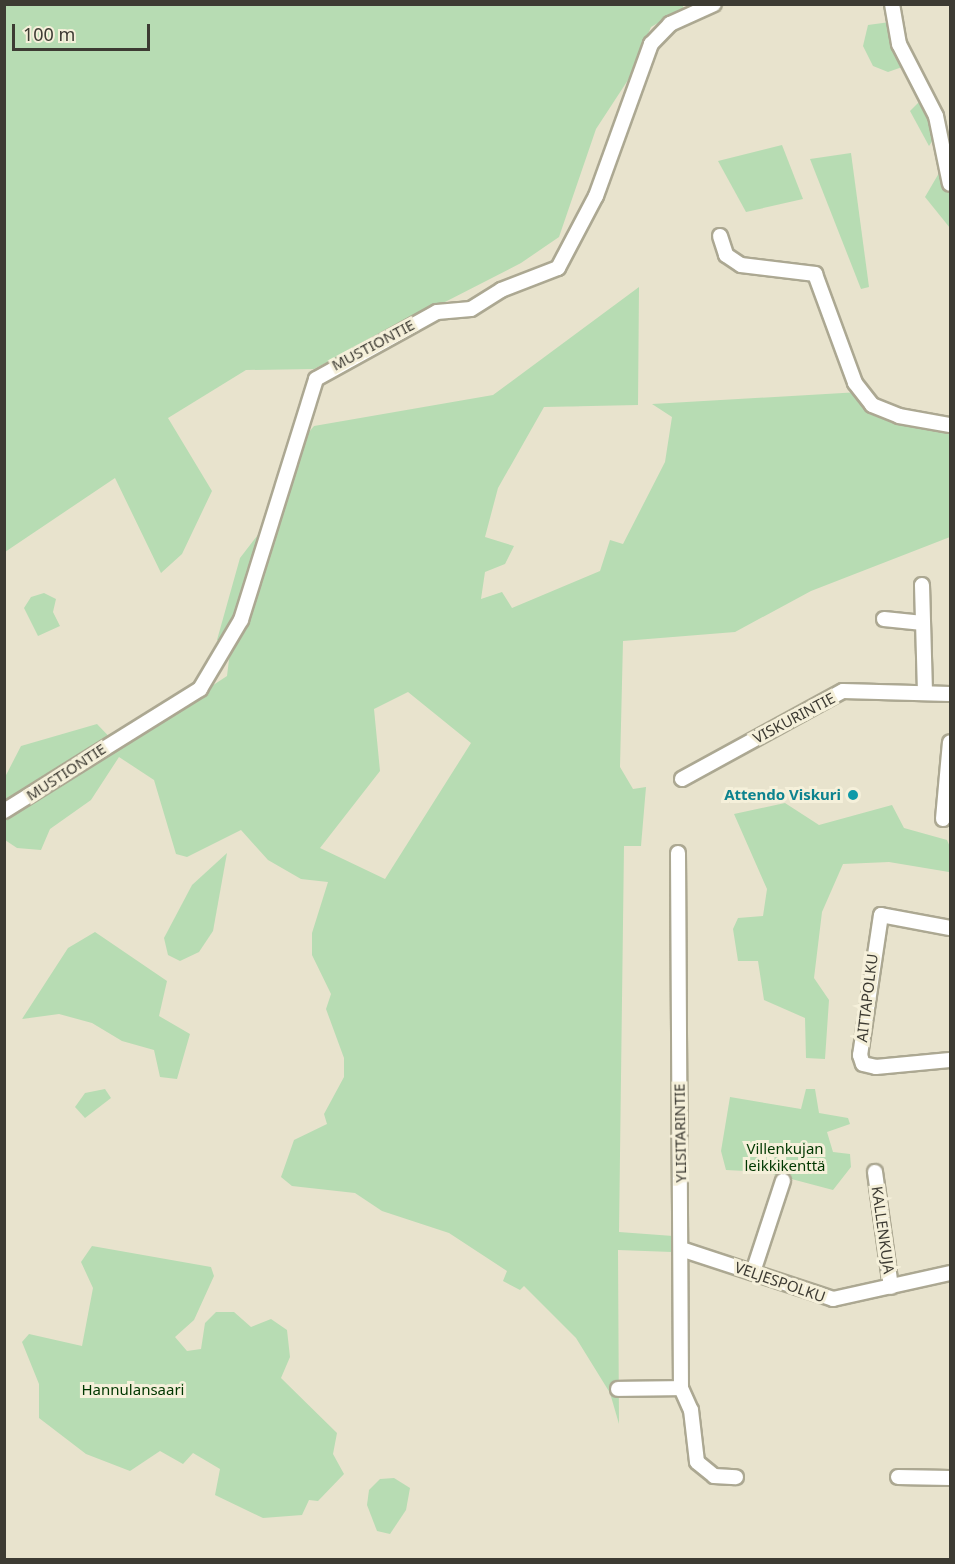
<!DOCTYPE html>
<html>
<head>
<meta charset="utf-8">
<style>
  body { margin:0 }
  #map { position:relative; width:955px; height:1564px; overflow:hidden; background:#e8e3cd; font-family:"Noto Sans",sans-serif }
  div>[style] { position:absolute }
  .green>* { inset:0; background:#b7dcb3 }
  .roads { filter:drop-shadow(2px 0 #aca892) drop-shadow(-2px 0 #aca892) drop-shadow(0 2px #aca892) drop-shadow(0 -2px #aca892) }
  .minor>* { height:14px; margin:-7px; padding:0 7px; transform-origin:7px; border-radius:7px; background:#fff }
  .dots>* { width:16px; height:16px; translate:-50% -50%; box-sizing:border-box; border:3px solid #f5f0da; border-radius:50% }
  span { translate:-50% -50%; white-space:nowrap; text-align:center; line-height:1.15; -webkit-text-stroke:6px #f5f0da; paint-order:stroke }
  .street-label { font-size:15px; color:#3d3b33 }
  .culture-label { font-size:15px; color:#0d838f; font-weight:700 }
  .right { translate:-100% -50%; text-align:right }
  .park-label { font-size:15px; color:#003700 }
  .frame { position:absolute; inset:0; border:6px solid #3d3b33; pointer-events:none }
  .scale { position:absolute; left:12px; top:24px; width:138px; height:27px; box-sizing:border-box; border:3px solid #3d3b33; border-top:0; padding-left:8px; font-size:18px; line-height:21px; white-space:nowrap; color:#3d3b33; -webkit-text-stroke:4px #f5f0da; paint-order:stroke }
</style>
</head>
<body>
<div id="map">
  <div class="green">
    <i style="clip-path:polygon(5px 5px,682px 5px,684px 8px,651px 27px,628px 80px,596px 129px,559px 237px,521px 263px,314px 369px,246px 370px,168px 418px,212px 491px,182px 554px,161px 573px,115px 478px,5px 552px)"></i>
    <i style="clip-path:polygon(890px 22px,908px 65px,888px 72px,873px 66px,863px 46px,868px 25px)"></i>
    <i style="clip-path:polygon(921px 100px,935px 137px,929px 146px,910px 111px)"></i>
    <i style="clip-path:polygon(782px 145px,803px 199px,746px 212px,718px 161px)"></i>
    <i style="clip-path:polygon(851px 153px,869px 287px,861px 289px,810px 159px)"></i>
    <i style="clip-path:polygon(939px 173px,950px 194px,950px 228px,925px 197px)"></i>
    <i style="clip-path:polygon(evenodd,639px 287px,638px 405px,544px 407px,498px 488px,485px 537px,514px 546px,505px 564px,485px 572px,481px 599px,502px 592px,512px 608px,600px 571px,610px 540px,623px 544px,665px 462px,672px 417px,652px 404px,860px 392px,864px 399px,950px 429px,950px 537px,811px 591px,735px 632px,623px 641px,620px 767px,633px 789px,646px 787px,641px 846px,624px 846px,619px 1232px,673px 1236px,672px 1252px,618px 1250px,619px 1424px,610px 1393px,576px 1338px,524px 1286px,520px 1290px,503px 1281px,507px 1271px,449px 1233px,382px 1211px,355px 1193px,292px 1186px,281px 1177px,294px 1140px,327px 1124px,324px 1114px,344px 1077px,344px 1058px,326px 1009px,331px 994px,312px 955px,312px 933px,328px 882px,301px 879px,268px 860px,241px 830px,187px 857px,176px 854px,154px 780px,119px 757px,91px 800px,50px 829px,41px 850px,17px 848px,5px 840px,4px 779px,21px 746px,97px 724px,119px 747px,227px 676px,231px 643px,217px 640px,240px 558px,264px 527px,286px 460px,314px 426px,493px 395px,639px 287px,408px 692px,471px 743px,385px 879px,320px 848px,380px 771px,374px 709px,408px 692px)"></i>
    <i style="clip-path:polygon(44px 593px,56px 599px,53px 612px,60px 626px,38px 636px,24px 608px,31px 597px)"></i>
    <i style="clip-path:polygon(785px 803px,819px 825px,892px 805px,904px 828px,947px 840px,950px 847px,949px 872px,889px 862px,843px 864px,822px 912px,814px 978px,829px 1000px,825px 1059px,806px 1058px,805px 1018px,764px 1000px,758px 961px,738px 961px,733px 929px,738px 918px,763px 916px,767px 889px,734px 814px)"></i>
    <i style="clip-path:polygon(227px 853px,213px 931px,199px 952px,180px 961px,168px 955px,164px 938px,192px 885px)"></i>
    <i style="clip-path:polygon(95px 932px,167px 981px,159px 1016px,190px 1034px,177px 1079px,160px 1077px,154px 1050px,122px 1041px,92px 1023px,59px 1014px,22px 1019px,68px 948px)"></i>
    <i style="clip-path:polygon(105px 1089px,111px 1098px,85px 1118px,75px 1107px,85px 1093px)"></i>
    <i style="clip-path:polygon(806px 1089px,815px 1089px,819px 1113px,848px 1118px,850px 1124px,827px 1132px,833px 1152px,850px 1154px,851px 1167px,833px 1190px,765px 1172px,726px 1170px,721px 1151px,730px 1097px,801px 1109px)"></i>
    <i style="clip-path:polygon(92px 1246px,211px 1267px,214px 1276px,194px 1320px,175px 1337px,187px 1351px,201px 1349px,205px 1323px,216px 1312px,234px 1312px,251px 1327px,271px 1319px,287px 1330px,290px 1357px,281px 1378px,337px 1433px,333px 1454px,344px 1474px,318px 1501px,309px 1500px,302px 1515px,263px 1518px,215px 1495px,220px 1469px,193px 1453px,183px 1464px,160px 1451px,130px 1471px,86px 1454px,39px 1418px,39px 1384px,22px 1342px,29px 1334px,82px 1346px,93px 1288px,81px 1262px)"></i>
    <i style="clip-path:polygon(394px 1478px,410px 1488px,406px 1510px,390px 1534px,377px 1531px,367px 1505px,369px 1490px,380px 1479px)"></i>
  </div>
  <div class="roads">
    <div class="minor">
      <i style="left:892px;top:4px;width:41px;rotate:80.1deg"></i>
      <i style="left:899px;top:44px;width:81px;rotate:62.8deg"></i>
      <i style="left:936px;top:116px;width:69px;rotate:78.4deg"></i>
      <i style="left:720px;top:236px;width:20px;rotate:72deg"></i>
      <i style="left:726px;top:255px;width:18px;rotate:34deg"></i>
      <i style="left:741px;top:265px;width:75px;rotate:6.9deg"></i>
      <i style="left:815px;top:274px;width:116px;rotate:69.8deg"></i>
      <i style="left:855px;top:383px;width:28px;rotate:52deg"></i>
      <i style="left:872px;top:405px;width:29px;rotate:22deg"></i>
      <i style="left:899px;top:416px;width:52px;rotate:10deg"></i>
      <i style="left:922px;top:585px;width:107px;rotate:88.4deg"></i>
      <i style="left:884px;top:619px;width:39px;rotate:6deg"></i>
      <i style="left:682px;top:779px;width:183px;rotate:-28.7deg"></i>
      <i style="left:843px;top:691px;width:107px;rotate:1.6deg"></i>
      <i style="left:4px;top:811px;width:231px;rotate:-31.9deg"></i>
      <i style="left:200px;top:689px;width:80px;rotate:-59.3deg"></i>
      <i style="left:241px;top:620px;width:252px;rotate:-72.7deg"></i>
      <i style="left:316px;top:379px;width:138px;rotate:-29deg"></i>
      <i style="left:437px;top:312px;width:34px;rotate:-5deg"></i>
      <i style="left:471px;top:309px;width:36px;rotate:-32deg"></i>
      <i style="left:501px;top:290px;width:61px;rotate:-21.1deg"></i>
      <i style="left:558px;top:268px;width:81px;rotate:-62.2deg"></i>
      <i style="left:596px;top:196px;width:162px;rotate:-70.1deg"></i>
      <i style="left:651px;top:44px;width:28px;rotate:-46deg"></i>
      <i style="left:670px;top:24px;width:48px;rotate:-24.4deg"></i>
      <i style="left:943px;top:819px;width:77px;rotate:-84.8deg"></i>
      <i style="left:678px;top:853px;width:535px;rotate:89.68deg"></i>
      <i style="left:681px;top:1388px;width:24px;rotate:66deg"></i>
      <i style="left:691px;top:1410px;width:52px;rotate:83.4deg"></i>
      <i style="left:697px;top:1462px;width:22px;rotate:39deg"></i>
      <i style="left:714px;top:1476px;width:22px;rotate:3deg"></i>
      <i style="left:950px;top:928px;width:70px;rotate:-169.3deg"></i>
      <i style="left:881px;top:915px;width:142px;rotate:98.5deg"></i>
      <i style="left:860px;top:1055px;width:9px;rotate:72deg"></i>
      <i style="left:863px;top:1064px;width:13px;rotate:13deg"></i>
      <i style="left:876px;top:1067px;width:74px;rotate:-5.4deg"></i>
      <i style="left:875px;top:1172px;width:116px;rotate:82.1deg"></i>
      <i style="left:681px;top:1249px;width:160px;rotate:18.2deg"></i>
      <i style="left:833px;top:1299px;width:120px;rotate:-12.5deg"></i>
      <i style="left:753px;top:1272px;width:96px;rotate:-71.8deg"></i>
      <i style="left:618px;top:1389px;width:63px;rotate:-0.9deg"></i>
      <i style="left:898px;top:1477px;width:52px;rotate:1.1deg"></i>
    </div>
  </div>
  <div class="dots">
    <i style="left:853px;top:795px;background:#0f9aa8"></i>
  </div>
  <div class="street-label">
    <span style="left:373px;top:345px;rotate:-28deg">MUSTIONTIE</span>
    <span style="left:794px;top:718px;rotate:-28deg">VISKURINTIE</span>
    <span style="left:66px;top:772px;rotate:-33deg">MUSTIONTIE</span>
    <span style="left:867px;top:998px;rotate:-83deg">AITTAPOLKU</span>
    <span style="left:680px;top:1133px;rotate:-91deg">YLISITARINTIE</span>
    <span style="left:883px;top:1230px;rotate:82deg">KALLENKUJA</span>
    <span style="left:780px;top:1282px;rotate:19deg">VELJESPOLKU</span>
  </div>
  <div class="culture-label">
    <span class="right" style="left:841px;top:795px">Attendo Viskuri</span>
  </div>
  <div class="park-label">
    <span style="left:785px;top:1157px">Villenkujan<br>leikkikenttä</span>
    <span style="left:133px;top:1390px">Hannulansaari</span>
  </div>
  <div class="frame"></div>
  <div class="scale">100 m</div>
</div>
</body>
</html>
